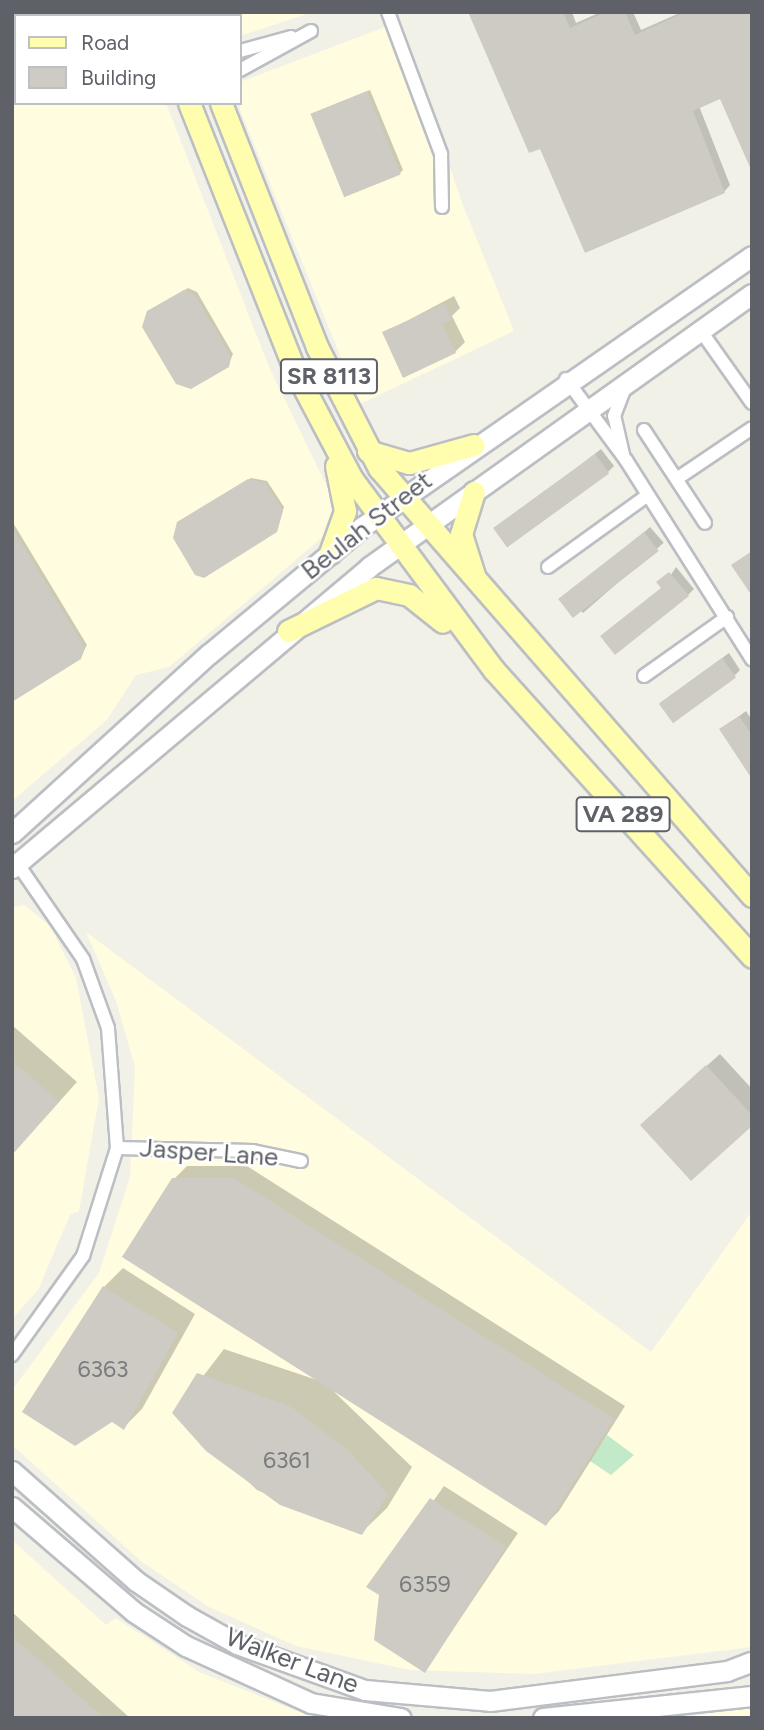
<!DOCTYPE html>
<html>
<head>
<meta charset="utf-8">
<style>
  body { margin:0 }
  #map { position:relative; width:764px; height:1730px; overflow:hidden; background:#f2f1e7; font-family:Figtree,sans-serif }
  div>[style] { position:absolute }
  .commercial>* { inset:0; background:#fffcdf }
  .green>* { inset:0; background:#c2eac8 }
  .shadow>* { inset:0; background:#0003; transform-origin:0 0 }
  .building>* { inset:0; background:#cdcbc4; transform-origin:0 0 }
  .roads { filter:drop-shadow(2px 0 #bbbec3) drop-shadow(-2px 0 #bbbec3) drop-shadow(0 2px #bbbec3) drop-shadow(0 -2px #bbbec3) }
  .street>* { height:12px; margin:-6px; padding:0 6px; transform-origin:6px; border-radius:6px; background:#fff }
  .secondary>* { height:19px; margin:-9.5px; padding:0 9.5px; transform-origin:9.5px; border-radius:9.5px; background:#fff }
  .primary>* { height:21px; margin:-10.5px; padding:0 10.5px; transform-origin:10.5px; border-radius:10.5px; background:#fffeaf }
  span { translate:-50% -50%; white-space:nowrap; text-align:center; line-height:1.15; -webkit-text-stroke:5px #fff; paint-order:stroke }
  .number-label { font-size:23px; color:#7a7c7f }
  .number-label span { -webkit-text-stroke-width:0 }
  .shield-label span { padding:2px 5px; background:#fff; border:2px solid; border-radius:5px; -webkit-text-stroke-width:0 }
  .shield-label { font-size:24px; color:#5e6168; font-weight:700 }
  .street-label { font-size:26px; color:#5e6168 }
  .frame { position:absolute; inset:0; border:14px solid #5e6168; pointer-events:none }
  .legend { position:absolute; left:14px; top:14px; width:228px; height:91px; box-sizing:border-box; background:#fff; border:2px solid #bfc0c3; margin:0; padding:9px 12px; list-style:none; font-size:21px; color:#5e6168 }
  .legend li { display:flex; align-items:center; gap:14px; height:35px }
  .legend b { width:35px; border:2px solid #bfc0c3 }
</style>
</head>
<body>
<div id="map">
  <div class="commercial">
    <i style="clip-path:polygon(12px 12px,131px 12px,16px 16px,16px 103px,166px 103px,269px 367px,333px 499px,333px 516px,324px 536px,169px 667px,136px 675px,107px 720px,12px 801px)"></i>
    <i style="clip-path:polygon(209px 12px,313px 12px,240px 36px,240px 16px)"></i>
    <i style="clip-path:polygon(401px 21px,462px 203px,514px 331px,360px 404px,240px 110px,240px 82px)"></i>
    <i style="clip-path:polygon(24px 905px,50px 926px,76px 978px,99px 1098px,79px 1211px,70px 1215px,38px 1290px,12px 1319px,12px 907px)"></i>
    <i style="clip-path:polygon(86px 932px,651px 1352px,752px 1211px,752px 1647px,534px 1674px,410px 1670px,296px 1646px,209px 1607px,142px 1562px,12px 1445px,12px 1390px,99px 1273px,130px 1177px,135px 1067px,116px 1001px)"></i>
    <i style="clip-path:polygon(12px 1540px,106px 1625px,116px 1618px,199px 1672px,315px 1718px,12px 1718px)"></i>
    <i style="clip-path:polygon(752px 1708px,752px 1718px,674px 1718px)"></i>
  </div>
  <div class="green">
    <i style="clip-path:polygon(607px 1435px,634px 1455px,611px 1475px,590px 1461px)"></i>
  </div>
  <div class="shadow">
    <i style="clip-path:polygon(470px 12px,572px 12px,576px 23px,601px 12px,633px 12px,641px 30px,682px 12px,752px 12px,721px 97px,699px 106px,730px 185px,724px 192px,541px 146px)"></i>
    <i style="clip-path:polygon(370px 90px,403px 170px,400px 173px,313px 115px)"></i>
    <i style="clip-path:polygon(188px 288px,197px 292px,233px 354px,228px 366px,152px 309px)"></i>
    <i style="clip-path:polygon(454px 296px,460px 308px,452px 316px,465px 342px,455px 352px,384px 333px)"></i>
    <i style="clip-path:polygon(601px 449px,614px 466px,608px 472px,504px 524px)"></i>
    <i style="clip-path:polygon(251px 478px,267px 481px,284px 507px,276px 531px,182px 520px)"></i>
    <i style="clip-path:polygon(12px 521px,87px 645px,80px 658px,12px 700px)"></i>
    <i style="left:650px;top:527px;width:21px;height:107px;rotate:49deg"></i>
    <i style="clip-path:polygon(676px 567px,694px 589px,688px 595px,663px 587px)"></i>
    <i style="clip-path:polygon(729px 653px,740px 670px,734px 676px,660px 703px)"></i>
    <i style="clip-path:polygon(746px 711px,752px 720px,752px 776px,722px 729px)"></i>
    <i style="clip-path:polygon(12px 1025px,77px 1082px,12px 1154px)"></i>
    <i style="clip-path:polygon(720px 1054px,752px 1089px,752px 1123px,655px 1112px)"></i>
    <i style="clip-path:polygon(187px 1166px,247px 1166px,625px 1406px,559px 1511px,546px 1524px,326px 1384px,412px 1467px,387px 1508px,361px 1533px,257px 1490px,175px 1413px,224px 1349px,323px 1382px,173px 1180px)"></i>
    <i style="clip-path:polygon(123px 1268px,195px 1314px,142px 1409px,124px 1427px,104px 1287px)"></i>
    <i style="clip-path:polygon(444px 1486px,518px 1533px,425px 1671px,397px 1551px)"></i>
    <i style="clip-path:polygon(12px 1612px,130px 1718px,12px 1718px)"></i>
  </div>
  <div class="building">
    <i style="clip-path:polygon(468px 12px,563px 12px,570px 28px,606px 12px,625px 12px,635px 35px,685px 12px,752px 12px,752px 172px,720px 99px,693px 111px,725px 193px,585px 253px,540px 149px,529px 153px)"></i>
    <i style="left:367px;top:91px;width:90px;height:61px;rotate:68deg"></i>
    <i style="clip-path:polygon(184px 290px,195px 295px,231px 357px,229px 367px,191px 389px,176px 384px,142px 327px,147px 311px)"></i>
    <i style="clip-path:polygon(445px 304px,452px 319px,442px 324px,456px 353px,403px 378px,382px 332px)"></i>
    <i style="left:595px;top:454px;width:24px;height:126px;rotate:54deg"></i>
    <i style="clip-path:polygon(248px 479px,265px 483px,283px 511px,277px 532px,204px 578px,195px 575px,173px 538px,177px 522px)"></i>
    <i style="clip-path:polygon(12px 528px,85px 648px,81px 659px,12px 702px)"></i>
    <i style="left:644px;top:532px;width:24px;height:109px;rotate:52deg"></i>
    <i style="clip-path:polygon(752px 551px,752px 596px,731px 565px)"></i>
    <i style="clip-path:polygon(669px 572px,689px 596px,615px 655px,600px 636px,661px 588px,656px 582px)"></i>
    <i style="left:722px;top:658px;width:24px;height:78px;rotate:54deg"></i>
    <i style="clip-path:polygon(739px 716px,752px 735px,752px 779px,719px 729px)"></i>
    <i style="clip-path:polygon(12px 1060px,59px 1102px,12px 1155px)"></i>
    <i style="clip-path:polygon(706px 1065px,752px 1115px,752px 1126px,691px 1181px,640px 1125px)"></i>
    <i style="clip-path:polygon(172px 1178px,234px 1178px,614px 1419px,546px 1526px,122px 1257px)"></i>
    <i style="clip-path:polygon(103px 1286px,178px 1333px,124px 1430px,112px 1422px,75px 1446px,22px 1412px)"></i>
    <i style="clip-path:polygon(197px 1373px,290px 1406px,348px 1450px,388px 1494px,362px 1535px,280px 1505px,206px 1451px,172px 1413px)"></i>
    <i style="clip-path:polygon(430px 1498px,506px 1547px,425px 1673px,374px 1640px,379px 1595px,366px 1587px)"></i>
    <i style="clip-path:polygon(12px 1636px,104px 1718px,12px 1718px)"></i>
  </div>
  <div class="roads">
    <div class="street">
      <i style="left:388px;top:12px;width:152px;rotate:69.5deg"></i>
      <i style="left:441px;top:154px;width:53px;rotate:88.9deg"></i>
      <i style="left:240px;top:51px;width:53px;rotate:-15.4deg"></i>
      <i style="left:240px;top:70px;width:81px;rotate:-28.8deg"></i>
      <i style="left:701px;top:331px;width:88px;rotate:54.7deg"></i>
      <i style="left:566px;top:379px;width:101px;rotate:53.5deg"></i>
      <i style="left:626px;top:460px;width:236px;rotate:57.7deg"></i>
      <i style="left:644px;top:430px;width:111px;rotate:56.7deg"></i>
      <i style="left:623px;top:454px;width:39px;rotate:-103deg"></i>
      <i style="left:614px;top:416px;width:30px;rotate:-69deg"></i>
      <i style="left:678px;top:478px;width:89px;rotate:-34deg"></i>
      <i style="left:548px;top:567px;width:123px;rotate:-35.8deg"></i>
      <i style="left:644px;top:676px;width:102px;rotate:-35.4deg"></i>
      <i style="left:117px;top:1148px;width:136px;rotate:1.3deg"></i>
      <i style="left:253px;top:1151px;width:49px;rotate:11.8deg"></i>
      <i style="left:12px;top:1355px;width:122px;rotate:-54.4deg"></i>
      <i style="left:83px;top:1256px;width:113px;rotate:-72.5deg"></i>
      <i style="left:117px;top:1148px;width:120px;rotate:-94.3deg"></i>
      <i style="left:108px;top:1028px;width:73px;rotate:-109.9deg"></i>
      <i style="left:83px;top:959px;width:120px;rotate:-124.5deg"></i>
    </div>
    <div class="secondary">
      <i style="left:12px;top:833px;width:266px;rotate:-42.3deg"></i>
      <i style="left:209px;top:654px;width:199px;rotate:-39.7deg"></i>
      <i style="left:362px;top:527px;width:475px;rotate:-34.8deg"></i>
      <i style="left:12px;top:868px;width:467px;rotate:-40.1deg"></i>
      <i style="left:369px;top:567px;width:470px;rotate:-35.5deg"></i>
      <i style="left:12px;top:1471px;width:166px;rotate:41.6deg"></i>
      <i style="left:136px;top:1581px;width:62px;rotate:34.5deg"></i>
      <i style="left:187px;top:1616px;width:57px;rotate:29.2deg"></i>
      <i style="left:237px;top:1644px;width:136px;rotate:19.8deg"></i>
      <i style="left:365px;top:1690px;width:125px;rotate:5deg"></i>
      <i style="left:490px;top:1701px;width:239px;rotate:-7.2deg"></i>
      <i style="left:727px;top:1671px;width:25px;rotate:-21deg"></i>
      <i style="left:12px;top:1507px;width:161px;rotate:40.7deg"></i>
      <i style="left:134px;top:1612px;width:62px;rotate:33.2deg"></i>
      <i style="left:186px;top:1646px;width:137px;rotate:24.5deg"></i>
      <i style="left:311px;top:1703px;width:91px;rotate:9.5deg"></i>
      <i style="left:543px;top:1718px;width:210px;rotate:-6deg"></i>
    </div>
    <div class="primary">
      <i style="left:153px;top:12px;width:4px;rotate:63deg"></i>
      <i style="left:187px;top:12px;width:4px;rotate:76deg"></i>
      <i style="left:189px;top:103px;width:288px;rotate:68.4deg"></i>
      <i style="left:295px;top:371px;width:122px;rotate:62.2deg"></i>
      <i style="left:352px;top:479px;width:238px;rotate:53.4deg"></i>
      <i style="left:494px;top:670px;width:386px;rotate:48deg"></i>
      <i style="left:221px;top:103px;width:262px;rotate:68.5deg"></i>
      <i style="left:317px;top:347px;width:136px;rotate:62.9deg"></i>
      <i style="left:379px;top:468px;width:568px;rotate:48.93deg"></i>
      <i style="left:368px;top:451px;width:43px;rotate:16.3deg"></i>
      <i style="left:409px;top:463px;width:67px;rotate:-15.5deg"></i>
      <i style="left:474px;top:492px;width:44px;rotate:107.2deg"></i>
      <i style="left:461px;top:534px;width:43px;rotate:72.4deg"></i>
      <i style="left:330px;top:553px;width:45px;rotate:-70.3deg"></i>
      <i style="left:345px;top:511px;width:46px;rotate:-101.3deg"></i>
      <i style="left:288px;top:631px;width:98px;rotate:-26deg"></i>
      <i style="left:376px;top:588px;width:34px;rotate:12deg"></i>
      <i style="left:409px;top:595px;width:43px;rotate:38.5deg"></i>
    </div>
  </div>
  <div class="number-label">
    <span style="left:103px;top:1369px">6363</span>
    <span style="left:287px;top:1460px">6361</span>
    <span style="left:425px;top:1584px">6359</span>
  </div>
  <div class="shield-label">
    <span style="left:329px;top:376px">SR 8113</span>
    <span style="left:623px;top:814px">VA 289</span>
  </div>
  <div class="street-label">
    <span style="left:367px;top:526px;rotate:-38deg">Beulah Street</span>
    <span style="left:209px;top:1153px;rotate:4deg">Jasper Lane</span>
    <span style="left:292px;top:1661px;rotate:21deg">Walker Lane</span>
  </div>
  <div class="frame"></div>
  <ul class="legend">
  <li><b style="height:9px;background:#fffeaf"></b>Road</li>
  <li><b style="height:19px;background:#cdcbc4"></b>Building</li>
  </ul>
</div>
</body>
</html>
